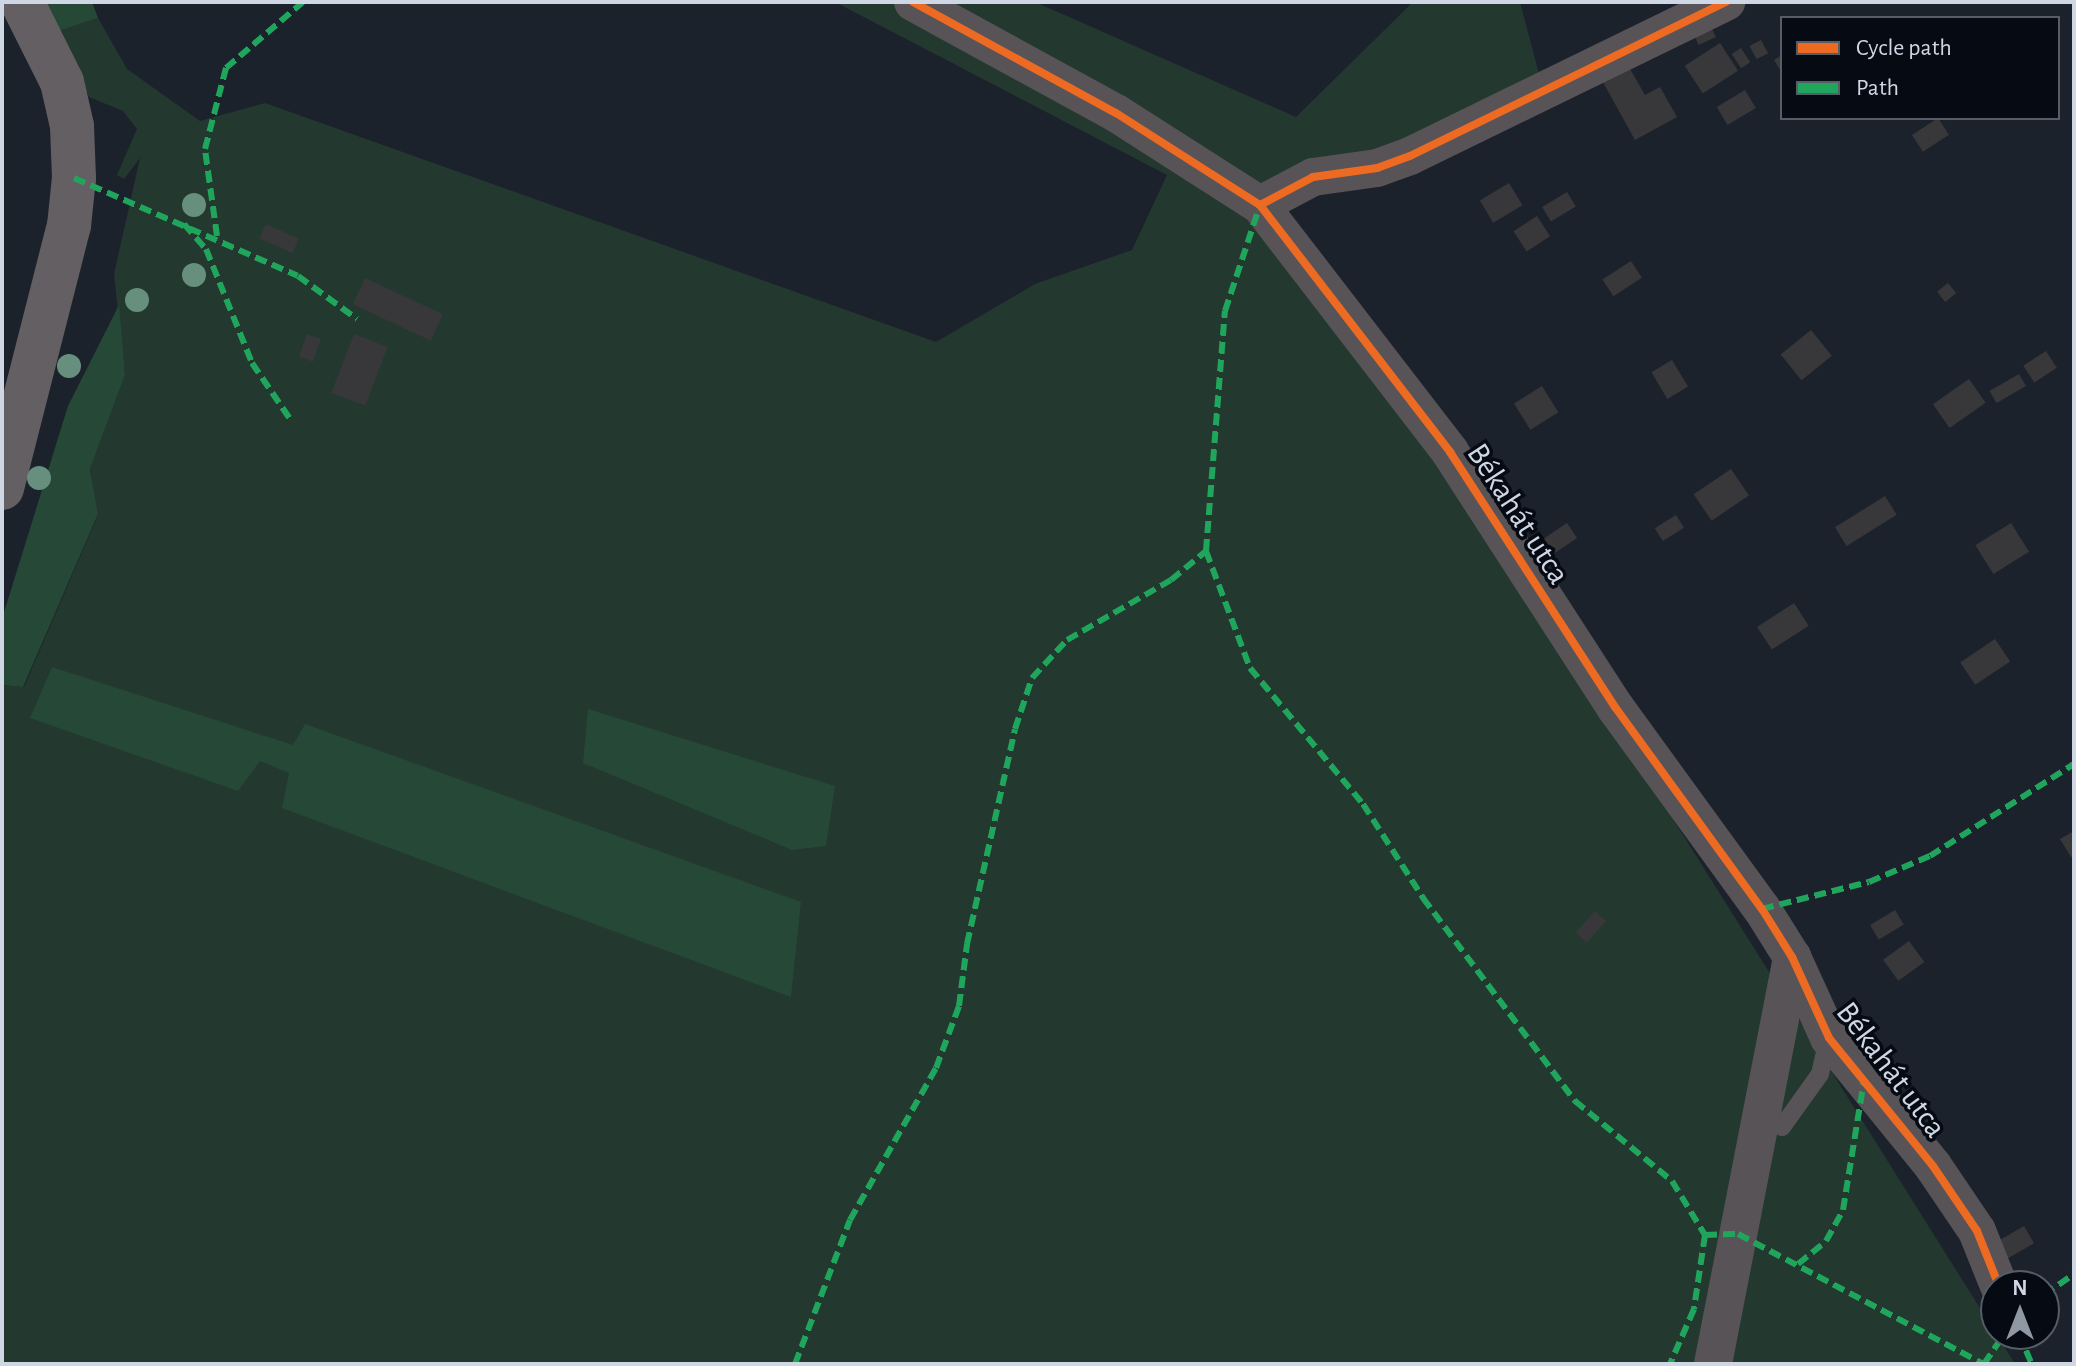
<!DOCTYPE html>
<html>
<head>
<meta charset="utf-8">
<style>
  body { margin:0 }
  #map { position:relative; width:2076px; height:1366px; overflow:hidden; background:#1c222c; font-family:"Alegreya Sans",sans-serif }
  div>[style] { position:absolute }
  .green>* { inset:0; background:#23382e }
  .forest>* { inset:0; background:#264837 }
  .building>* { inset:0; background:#38383a; transform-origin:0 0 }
  .lane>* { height:18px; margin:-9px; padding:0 9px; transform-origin:9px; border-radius:9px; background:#575356 }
  .street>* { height:38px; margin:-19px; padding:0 19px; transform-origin:19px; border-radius:19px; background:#575356 }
  .secondary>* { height:44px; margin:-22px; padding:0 22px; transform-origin:22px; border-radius:22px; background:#635f62 }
  .quiet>* { height:6px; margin-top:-3px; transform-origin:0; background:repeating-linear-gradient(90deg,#20a55d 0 12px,transparent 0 18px) }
  .cycleway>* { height:8px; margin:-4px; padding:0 4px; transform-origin:4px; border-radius:4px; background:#ed6a23 }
  .trees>* { width:24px; height:24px; margin:-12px; border-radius:50%; background:#678f7e }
  span { translate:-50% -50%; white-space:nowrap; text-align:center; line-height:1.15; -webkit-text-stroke:7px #060b13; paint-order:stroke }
  .street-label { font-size:32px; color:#cfd7e4 }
  .frame { position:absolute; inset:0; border:4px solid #cfd7e4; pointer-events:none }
  .legend { position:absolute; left:1780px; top:16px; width:280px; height:104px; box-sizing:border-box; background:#060b13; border:2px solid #565d67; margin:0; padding:10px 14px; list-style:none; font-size:24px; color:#cfd7e4 }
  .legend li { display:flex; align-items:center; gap:16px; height:40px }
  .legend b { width:40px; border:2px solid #565d67 }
  .north { position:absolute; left:1980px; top:1270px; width:80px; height:80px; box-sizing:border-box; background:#060b13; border:2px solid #565d67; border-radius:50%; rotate:0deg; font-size:22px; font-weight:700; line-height:32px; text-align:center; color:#cfd7e4 }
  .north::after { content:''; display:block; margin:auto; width:28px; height:36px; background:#9098a4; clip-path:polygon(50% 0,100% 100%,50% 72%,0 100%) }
</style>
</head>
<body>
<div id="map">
  <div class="green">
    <i style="clip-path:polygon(835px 2px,1035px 2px,1296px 117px,1413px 2px,1520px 2px,1543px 89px,1261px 205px,1641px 768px,2015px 1364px,2px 1364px,2px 685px,24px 687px,98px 515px,90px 469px,125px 375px,114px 274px,140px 158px,124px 179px,117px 175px,137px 129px,123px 111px,89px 97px,59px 31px,98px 18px,127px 69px,200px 121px,265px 103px,936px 342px,1035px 284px,1132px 250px,1167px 175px)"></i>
  </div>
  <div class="forest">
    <i style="clip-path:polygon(43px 2px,92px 2px,98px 18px,59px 31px)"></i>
    <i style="clip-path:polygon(119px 305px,125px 375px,90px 469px,98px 514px,23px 687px,2px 685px,2px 619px,68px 406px)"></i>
    <i style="clip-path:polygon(52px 667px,293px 745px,305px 724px,801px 902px,791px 997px,282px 808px,289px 773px,260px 761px,238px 791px,30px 718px)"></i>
    <i style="clip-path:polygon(588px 709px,835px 786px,826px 846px,792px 850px,583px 763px)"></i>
  </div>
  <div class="building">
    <i style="left:1707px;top:18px;width:21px;height:19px;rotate:65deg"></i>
    <i style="left:1761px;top:40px;width:15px;height:13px;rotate:62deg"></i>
    <i style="left:1720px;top:43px;width:33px;height:42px;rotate:57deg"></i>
    <i style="left:1741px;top:48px;width:17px;height:11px;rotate:57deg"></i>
    <i style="clip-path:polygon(1782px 55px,1782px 73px,1774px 60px)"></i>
    <i style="clip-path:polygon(1625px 60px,1645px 95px,1660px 87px,1677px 117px,1635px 140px,1599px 75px)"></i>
    <i style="left:1745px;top:90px;width:21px;height:33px;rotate:59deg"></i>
    <i style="left:1938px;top:118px;width:20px;height:31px;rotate:57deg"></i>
    <i style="left:1509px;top:183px;width:26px;height:34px;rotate:59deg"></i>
    <i style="left:1567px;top:192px;width:17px;height:29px;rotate:59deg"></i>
    <i style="left:1537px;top:216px;width:24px;height:28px;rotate:57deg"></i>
    <i style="left:266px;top:224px;width:36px;height:16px;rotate:24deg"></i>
    <i style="left:1631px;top:261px;width:20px;height:34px;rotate:57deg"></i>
    <i style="left:365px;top:278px;width:86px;height:29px;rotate:25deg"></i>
    <i style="left:1948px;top:283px;width:13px;height:14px;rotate:51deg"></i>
    <i style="left:1811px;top:330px;width:33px;height:39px;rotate:51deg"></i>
    <i style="left:307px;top:334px;width:15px;height:24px;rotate:20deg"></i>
    <i style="left:354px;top:334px;width:36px;height:63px;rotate:21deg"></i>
    <i style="left:2046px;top:351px;width:20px;height:27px;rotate:57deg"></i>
    <i style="left:1672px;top:360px;width:31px;height:24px;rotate:59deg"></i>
    <i style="left:2019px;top:374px;width:14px;height:34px;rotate:60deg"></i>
    <i style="left:1969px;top:379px;width:29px;height:44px;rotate:55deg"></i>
    <i style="left:1542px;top:386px;width:31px;height:33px;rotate:58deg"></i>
    <i style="left:1731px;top:469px;width:32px;height:45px;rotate:56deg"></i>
    <i style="left:1885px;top:496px;width:22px;height:59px;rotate:58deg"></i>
    <i style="left:1676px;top:515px;width:15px;height:25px;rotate:58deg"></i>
    <i style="left:1567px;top:523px;width:18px;height:40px;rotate:56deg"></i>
    <i style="left:2011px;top:523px;width:34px;height:42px;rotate:58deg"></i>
    <i style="left:1794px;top:603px;width:27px;height:44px;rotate:57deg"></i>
    <i style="left:1995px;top:639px;width:27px;height:42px;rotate:56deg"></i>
    <i style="clip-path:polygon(2074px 831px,2074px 855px,2071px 857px,2060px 839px)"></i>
    <i style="left:1895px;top:910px;width:17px;height:29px;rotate:59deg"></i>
    <i style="left:1595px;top:911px;width:15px;height:29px;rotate:42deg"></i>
    <i style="left:1909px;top:941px;width:26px;height:32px;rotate:54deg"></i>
    <i style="left:2024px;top:1226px;width:20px;height:31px;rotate:60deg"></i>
  </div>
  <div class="lane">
    <i style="left:1782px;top:1127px;width:65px;rotate:-54.4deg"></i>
    <i style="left:1820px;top:1074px;width:35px;rotate:-77deg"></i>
  </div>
  <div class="street">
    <i style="left:913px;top:2px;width:231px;rotate:28.7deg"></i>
    <i style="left:1116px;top:113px;width:171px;rotate:32.6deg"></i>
    <i style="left:1260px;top:205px;width:312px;rotate:52.4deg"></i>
    <i style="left:1450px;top:452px;width:304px;rotate:57.1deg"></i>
    <i style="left:1615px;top:707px;width:250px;rotate:54deg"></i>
    <i style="left:1762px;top:909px;width:57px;rotate:58deg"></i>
    <i style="left:1792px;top:957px;width:89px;rotate:65.4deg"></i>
    <i style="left:1829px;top:1038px;width:165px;rotate:50.9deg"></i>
    <i style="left:1933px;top:1166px;width:78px;rotate:55.9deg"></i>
    <i style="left:1977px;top:1231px;width:59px;rotate:68.2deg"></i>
    <i style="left:1260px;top:205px;width:60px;rotate:-27.8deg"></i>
    <i style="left:1313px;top:177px;width:65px;rotate:-8deg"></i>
    <i style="left:1377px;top:168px;width:35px;rotate:-20deg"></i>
    <i style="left:1410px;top:156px;width:352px;rotate:-26deg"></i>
    <i style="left:1713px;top:1364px;width:415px;rotate:-79deg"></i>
  </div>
  <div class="secondary">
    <i style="left:2px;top:488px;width:270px;rotate:-75.7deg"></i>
    <i style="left:69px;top:226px;width:48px;rotate:-84.1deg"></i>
    <i style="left:74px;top:178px;width:52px;rotate:-92.2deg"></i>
    <i style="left:72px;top:126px;width:45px;rotate:-102.8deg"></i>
    <i style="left:62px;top:82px;width:89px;rotate:-116.6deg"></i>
  </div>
  <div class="quiet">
    <i style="left:74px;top:178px;width:244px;rotate:23.6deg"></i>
    <i style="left:298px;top:276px;width:73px;rotate:36.1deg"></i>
    <i style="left:184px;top:224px;width:33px;rotate:49deg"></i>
    <i style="left:206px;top:249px;width:123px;rotate:68deg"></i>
    <i style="left:252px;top:363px;width:68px;rotate:55.8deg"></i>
    <i style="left:217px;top:236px;width:88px;rotate:-97.9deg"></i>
    <i style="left:205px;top:149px;width:84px;rotate:-75.5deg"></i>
    <i style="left:226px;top:68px;width:101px;rotate:-40.6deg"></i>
    <i style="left:1206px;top:551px;width:125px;rotate:69.4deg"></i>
    <i style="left:1250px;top:668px;width:177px;rotate:50.3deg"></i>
    <i style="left:1363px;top:804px;width:112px;rotate:57.4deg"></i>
    <i style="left:1423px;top:898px;width:254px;rotate:53.2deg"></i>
    <i style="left:1575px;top:1101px;width:126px;rotate:39.5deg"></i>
    <i style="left:1672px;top:1181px;width:63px;rotate:58.6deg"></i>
    <i style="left:1705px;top:1235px;width:75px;rotate:98.5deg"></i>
    <i style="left:1694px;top:1309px;width:60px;rotate:113.6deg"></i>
    <i style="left:1762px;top:909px;width:110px;rotate:-14.2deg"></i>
    <i style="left:1869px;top:882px;width:66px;rotate:-23.1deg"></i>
    <i style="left:1930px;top:856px;width:171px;rotate:-32.6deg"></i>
    <i style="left:1705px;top:1235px;width:33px;rotate:-2deg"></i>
    <i style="left:1738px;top:1234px;width:278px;rotate:27.9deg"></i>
    <i style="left:1984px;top:1364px;width:36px;rotate:-56deg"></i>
    <i style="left:1798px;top:1264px;width:36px;rotate:-39deg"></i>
    <i style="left:1826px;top:1241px;width:35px;rotate:-61deg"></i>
    <i style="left:1843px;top:1210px;width:132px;rotate:-80.8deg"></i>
    <i style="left:2044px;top:1295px;width:37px;rotate:-35deg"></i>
    <i style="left:2019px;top:1334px;width:33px;rotate:67deg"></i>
    <i style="left:795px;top:1364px;width:154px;rotate:-69.1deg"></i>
    <i style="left:850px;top:1220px;width:175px;rotate:-60.5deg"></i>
    <i style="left:936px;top:1068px;width:66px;rotate:-69.6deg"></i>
    <i style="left:959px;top:1006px;width:63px;rotate:-82.6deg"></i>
    <i style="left:967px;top:944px;width:220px;rotate:-77.4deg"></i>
    <i style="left:1015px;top:729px;width:54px;rotate:-71.6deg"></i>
    <i style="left:1032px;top:678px;width:52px;rotate:-47.4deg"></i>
    <i style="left:1067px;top:640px;width:120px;rotate:-30deg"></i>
    <i style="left:1171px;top:580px;width:45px;rotate:-39.6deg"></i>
    <i style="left:1206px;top:551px;width:241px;rotate:-85.5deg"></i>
    <i style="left:1225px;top:311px;width:112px;rotate:-71.7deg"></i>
  </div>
  <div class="cycleway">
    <i style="left:913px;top:2px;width:231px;rotate:28.7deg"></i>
    <i style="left:1116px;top:113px;width:171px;rotate:32.6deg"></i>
    <i style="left:1260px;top:205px;width:312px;rotate:52.4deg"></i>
    <i style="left:1450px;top:452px;width:304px;rotate:57.1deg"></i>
    <i style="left:1615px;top:707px;width:250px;rotate:54deg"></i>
    <i style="left:1762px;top:909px;width:57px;rotate:58deg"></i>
    <i style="left:1792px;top:957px;width:89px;rotate:65.4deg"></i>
    <i style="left:1829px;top:1038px;width:165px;rotate:50.9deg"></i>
    <i style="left:1933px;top:1166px;width:78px;rotate:55.9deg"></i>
    <i style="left:1977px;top:1231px;width:59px;rotate:68.2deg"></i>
    <i style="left:1260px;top:205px;width:60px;rotate:-27.8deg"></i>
    <i style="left:1313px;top:177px;width:65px;rotate:-8deg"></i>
    <i style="left:1377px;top:168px;width:35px;rotate:-20deg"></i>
    <i style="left:1410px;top:156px;width:352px;rotate:-26deg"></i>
  </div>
  <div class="trees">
    <i style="left:194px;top:205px"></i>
    <i style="left:194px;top:275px"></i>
    <i style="left:137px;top:300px"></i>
    <i style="left:69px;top:366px"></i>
    <i style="left:39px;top:478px"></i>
  </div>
  <div class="street-label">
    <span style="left:1518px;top:514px;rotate:57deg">Békahát utca</span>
    <span style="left:1891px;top:1070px;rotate:53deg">Békahát utca</span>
  </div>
  <div class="frame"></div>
  <ul class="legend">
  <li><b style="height:10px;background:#ed6a23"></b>Cycle path</li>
  <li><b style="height:10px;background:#20a55d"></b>Path</li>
  </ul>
  <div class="north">N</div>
</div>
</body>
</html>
